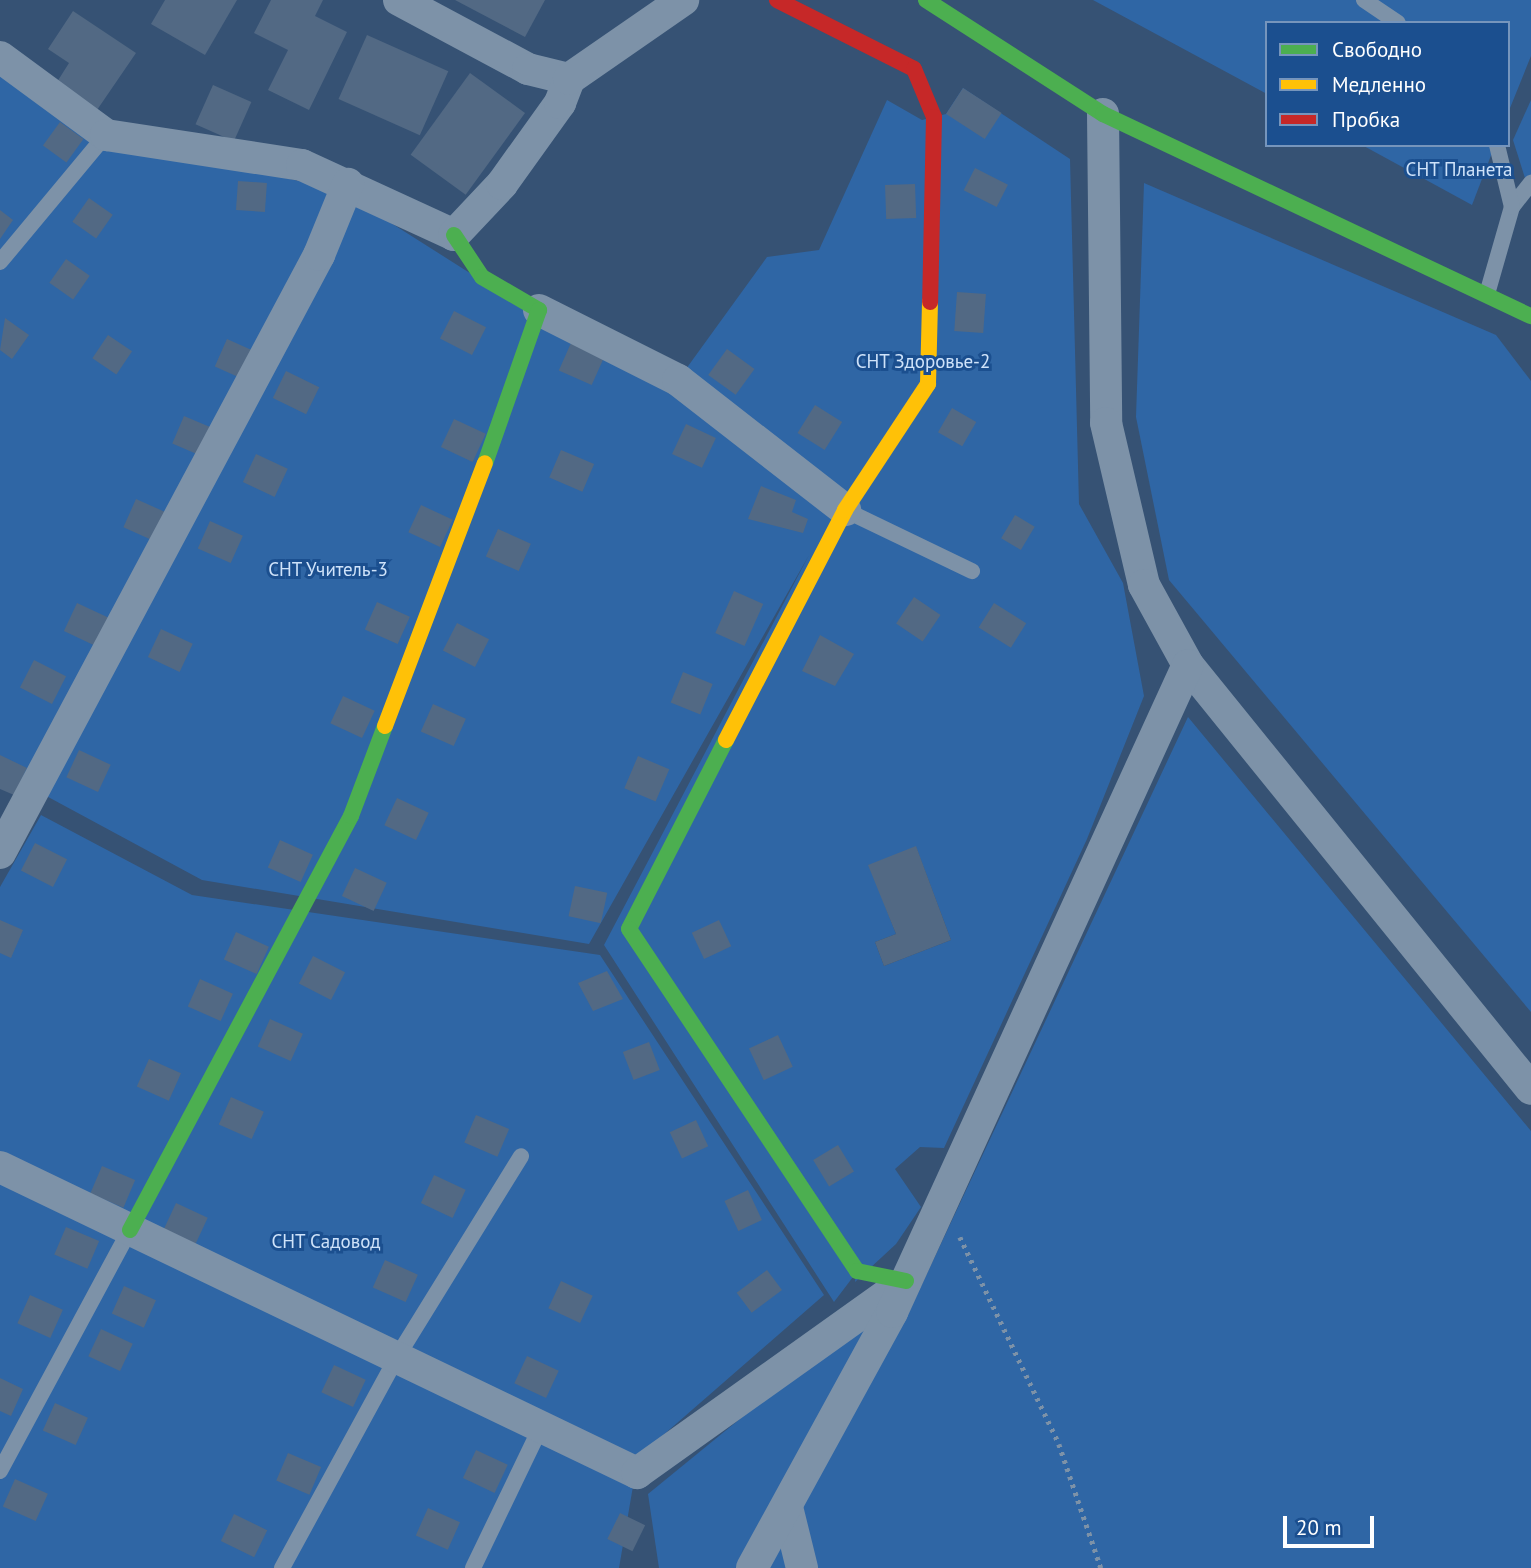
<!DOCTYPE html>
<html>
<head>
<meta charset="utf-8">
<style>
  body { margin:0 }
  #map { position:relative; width:1531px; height:1568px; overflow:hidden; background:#365274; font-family:"PT Sans",sans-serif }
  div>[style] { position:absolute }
  .green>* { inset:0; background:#2f66a5 }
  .building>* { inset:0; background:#526984; transform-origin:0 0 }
  .path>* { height:4.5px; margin-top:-2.25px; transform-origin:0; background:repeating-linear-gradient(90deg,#7d92a8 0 3.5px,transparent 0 8.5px) }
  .lane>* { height:16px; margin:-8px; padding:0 8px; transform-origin:8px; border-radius:8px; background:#7d92a8 }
  .street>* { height:32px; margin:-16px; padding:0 16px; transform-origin:16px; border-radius:16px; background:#7d92a8 }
  .fast>* { height:16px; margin:-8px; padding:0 8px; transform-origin:8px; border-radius:8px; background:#4caf50 }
  .slow>* { height:16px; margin:-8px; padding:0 8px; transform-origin:8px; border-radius:8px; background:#ffc107 }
  .jam>* { height:16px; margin:-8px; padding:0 8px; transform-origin:8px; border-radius:8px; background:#c62828 }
  span { translate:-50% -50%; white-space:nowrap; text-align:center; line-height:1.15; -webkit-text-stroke:6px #1b4f8f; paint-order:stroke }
  .park-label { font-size:19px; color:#cfe3fa }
  .legend { position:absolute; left:1265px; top:21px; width:245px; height:126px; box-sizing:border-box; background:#1b4f8f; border:2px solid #7695bc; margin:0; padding:9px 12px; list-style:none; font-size:21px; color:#fff }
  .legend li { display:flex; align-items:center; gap:14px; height:35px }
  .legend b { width:35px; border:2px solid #7695bc }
  .scale { position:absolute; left:1283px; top:1516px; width:91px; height:32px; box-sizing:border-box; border:4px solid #fff; border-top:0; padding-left:9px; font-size:21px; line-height:24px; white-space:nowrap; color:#fff; -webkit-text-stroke:5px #1b4f8f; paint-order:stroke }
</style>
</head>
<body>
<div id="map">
  <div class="green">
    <i style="clip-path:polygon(1093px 0,1531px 0,1531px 56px,1508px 113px,1508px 23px,1267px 23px,1267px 94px)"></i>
    <i style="clip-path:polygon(evenodd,0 64px,99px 136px,339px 190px,525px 308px,678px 380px,767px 257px,819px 250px,887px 100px,922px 120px,946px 114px,963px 88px,1070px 159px,1079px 504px,1123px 583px,1144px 696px,1087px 839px,944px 1148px,920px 1147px,895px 1169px,921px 1207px,896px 1244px,855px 1282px,856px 1273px,834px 1302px,604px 945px,809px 555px,589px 944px,202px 880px,0 771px,0 64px,916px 847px,951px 940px,884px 966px,875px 942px,896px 934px,884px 903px,916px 847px)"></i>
    <i style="clip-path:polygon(1531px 100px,1531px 197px,1513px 140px)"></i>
    <i style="clip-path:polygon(1362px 145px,1495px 145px,1472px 205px)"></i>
    <i style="clip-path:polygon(1144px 183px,1496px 335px,1531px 381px,1531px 1012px,1169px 580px,1136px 417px)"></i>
    <i style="clip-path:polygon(1188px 717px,1531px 1131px,1531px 1568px,761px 1568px,908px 1314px)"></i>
    <i style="clip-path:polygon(41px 815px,192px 895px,600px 955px,824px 1295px,638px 1457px,619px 1568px,0 1568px,0 887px)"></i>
    <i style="clip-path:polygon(879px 1314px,739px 1568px,659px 1568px,648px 1494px,867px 1315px)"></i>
  </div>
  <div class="building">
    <i style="clip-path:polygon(165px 0,237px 0,205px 55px,151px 24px)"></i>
    <i style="clip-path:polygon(271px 0,323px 0,315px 16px,347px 32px,309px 110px,268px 90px,288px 50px,254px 33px)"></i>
    <i style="clip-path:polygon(455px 0,545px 0,525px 37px)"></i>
    <i style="clip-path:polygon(73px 11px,136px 53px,97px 110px,57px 82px,69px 63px,48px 49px)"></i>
    <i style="left:367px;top:35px;width:89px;height:70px;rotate:24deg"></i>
    <i style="left:470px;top:73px;width:68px;height:101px;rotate:36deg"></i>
    <i style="left:213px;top:85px;width:42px;height:43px;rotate:24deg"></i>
    <i style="left:963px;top:88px;width:46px;height:31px;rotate:33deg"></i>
    <i style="left:60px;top:122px;width:29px;height:29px;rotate:36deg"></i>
    <i style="left:975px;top:168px;width:37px;height:25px;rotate:27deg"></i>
    <i style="left:238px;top:181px;width:29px;height:29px;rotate:4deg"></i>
    <i style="left:915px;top:184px;width:34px;height:30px;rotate:88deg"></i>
    <i style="left:89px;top:198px;width:29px;height:29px;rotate:35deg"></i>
    <i style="clip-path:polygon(0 210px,13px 220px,0 239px)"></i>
    <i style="left:66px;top:259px;width:29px;height:29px;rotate:35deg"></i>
    <i style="left:957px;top:292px;width:29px;height:39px;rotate:4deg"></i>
    <i style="left:454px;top:311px;width:36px;height:31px;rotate:27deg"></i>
    <i style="clip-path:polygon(5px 318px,29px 335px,12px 359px,0 350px)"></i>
    <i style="left:108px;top:335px;width:29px;height:28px;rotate:34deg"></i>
    <i style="left:227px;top:339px;width:35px;height:30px;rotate:24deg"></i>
    <i style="left:571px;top:343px;width:36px;height:30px;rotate:24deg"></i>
    <i style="left:727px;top:349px;width:34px;height:32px;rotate:36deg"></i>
    <i style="left:286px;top:371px;width:37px;height:30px;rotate:26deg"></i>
    <i style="left:815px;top:405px;width:32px;height:33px;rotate:32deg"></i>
    <i style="left:952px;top:408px;width:28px;height:28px;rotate:30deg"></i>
    <i style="left:184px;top:416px;width:36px;height:30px;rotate:23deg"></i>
    <i style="left:454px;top:419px;width:35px;height:31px;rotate:25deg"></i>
    <i style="left:686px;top:424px;width:33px;height:33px;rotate:25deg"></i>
    <i style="left:561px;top:450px;width:36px;height:30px;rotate:23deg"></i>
    <i style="left:256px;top:454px;width:35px;height:31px;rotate:25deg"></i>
    <i style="clip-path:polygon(761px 486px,796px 500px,792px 512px,808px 519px,803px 533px,748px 519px)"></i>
    <i style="left:136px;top:499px;width:36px;height:31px;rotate:24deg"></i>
    <i style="left:421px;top:505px;width:35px;height:30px;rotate:25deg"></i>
    <i style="left:1015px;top:515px;width:23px;height:27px;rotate:31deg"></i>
    <i style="left:210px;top:521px;width:36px;height:30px;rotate:24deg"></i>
    <i style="left:498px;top:529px;width:36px;height:30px;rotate:24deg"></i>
    <i style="left:734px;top:591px;width:32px;height:46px;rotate:24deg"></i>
    <i style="left:914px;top:597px;width:32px;height:32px;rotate:34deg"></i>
    <i style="left:377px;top:602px;width:36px;height:30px;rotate:24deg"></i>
    <i style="left:77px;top:603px;width:35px;height:31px;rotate:25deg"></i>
    <i style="left:994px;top:603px;width:38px;height:29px;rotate:32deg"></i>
    <i style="left:457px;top:623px;width:36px;height:31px;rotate:27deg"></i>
    <i style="left:161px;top:629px;width:35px;height:31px;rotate:25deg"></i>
    <i style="clip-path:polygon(820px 635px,854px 654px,835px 686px,802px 671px)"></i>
    <i style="left:34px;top:660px;width:36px;height:31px;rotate:27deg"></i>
    <i style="left:683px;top:672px;width:32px;height:33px;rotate:22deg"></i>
    <i style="left:343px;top:696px;width:35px;height:30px;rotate:25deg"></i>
    <i style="left:433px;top:704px;width:36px;height:30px;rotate:24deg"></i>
    <i style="left:79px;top:750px;width:35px;height:30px;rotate:25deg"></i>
    <i style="clip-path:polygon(0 755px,27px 768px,14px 795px,0 789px)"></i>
    <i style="left:638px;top:756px;width:34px;height:35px;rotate:23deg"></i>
    <i style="left:397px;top:798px;width:35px;height:30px;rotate:25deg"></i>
    <i style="left:280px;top:840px;width:36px;height:30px;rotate:24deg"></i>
    <i style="left:35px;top:843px;width:36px;height:31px;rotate:27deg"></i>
    <i style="clip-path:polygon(916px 846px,951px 940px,884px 966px,875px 942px,896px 934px,868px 865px)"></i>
    <i style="left:355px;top:868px;width:35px;height:31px;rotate:25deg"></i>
    <i style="left:575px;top:886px;width:33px;height:31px;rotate:12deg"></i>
    <i style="clip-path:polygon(0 920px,23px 930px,11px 958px,0 953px)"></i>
    <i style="left:719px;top:920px;width:29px;height:30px;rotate:65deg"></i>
    <i style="left:236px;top:932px;width:36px;height:30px;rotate:24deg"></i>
    <i style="left:313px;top:956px;width:36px;height:31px;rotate:27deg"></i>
    <i style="clip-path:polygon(607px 971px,623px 999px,593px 1011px,578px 983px)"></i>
    <i style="left:200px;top:979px;width:36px;height:30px;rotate:24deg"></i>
    <i style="left:270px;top:1019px;width:36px;height:30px;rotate:24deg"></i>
    <i style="left:778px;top:1035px;width:35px;height:32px;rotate:65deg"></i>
    <i style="left:649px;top:1042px;width:30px;height:28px;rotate:69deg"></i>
    <i style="left:149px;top:1059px;width:35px;height:30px;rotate:24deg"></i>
    <i style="left:231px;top:1097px;width:36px;height:30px;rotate:24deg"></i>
    <i style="left:476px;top:1115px;width:36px;height:30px;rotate:23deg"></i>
    <i style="left:696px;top:1120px;width:29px;height:29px;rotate:65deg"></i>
    <i style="left:838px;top:1145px;width:31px;height:29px;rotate:59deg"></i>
    <i style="left:102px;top:1166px;width:36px;height:30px;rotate:23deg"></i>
    <i style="left:434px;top:1175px;width:35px;height:31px;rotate:25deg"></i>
    <i style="left:748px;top:1190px;width:33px;height:26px;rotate:65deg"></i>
    <i style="left:176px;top:1203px;width:35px;height:30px;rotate:25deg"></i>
    <i style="left:66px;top:1227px;width:36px;height:30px;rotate:23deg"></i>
    <i style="left:385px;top:1260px;width:36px;height:30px;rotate:24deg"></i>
    <i style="left:767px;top:1270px;width:25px;height:38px;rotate:53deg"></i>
    <i style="left:561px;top:1281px;width:35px;height:30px;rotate:25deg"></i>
    <i style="left:124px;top:1286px;width:35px;height:30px;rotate:24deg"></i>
    <i style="left:30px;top:1295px;width:36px;height:31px;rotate:24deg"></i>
    <i style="left:101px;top:1329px;width:35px;height:30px;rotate:25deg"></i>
    <i style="left:527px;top:1356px;width:35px;height:30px;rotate:25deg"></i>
    <i style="left:334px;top:1365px;width:35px;height:30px;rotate:25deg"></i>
    <i style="clip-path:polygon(0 1378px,23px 1389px,11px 1416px,0 1411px)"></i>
    <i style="left:55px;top:1403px;width:36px;height:30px;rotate:24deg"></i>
    <i style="left:476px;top:1450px;width:35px;height:31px;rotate:25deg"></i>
    <i style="left:288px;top:1453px;width:36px;height:30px;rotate:23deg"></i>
    <i style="left:15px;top:1479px;width:36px;height:30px;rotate:24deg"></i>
    <i style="left:428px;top:1508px;width:35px;height:30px;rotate:24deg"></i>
    <i style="left:620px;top:1513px;width:28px;height:29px;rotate:26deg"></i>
    <i style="left:234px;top:1514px;width:37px;height:30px;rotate:26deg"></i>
  </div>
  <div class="path">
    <i style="left:960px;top:1237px;width:229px;rotate:64.4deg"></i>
    <i style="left:1059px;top:1444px;width:131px;rotate:71.3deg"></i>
  </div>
  <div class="lane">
    <i style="left:1364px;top:0;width:41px;rotate:34.1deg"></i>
    <i style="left:1512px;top:207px;width:31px;rotate:-52deg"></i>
    <i style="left:0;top:262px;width:165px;rotate:-50.2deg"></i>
    <i style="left:1487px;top:294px;width:91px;rotate:-74deg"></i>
    <i style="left:1512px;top:207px;width:64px;rotate:-103.6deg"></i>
    <i style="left:845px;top:510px;width:141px;rotate:25.7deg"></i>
    <i style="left:0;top:1471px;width:274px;rotate:-61.7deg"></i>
    <i style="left:282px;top:1568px;width:240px;rotate:-61.4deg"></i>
    <i style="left:397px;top:1357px;width:236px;rotate:-58.3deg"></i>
    <i style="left:473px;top:1568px;width:157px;rotate:-64.3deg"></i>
  </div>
  <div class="street">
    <i style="left:399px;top:0;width:146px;rotate:28.1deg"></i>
    <i style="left:528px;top:69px;width:42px;rotate:13.7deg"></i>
    <i style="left:0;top:57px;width:132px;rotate:36.3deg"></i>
    <i style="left:106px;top:135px;width:198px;rotate:8.7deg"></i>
    <i style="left:302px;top:165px;width:167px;rotate:24.7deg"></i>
    <i style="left:454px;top:235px;width:70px;rotate:-46.7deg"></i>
    <i style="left:502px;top:184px;width:100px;rotate:-54.4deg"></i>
    <i style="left:560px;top:103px;width:26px;rotate:-69deg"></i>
    <i style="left:569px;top:79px;width:139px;rotate:-34.7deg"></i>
    <i style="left:1103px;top:114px;width:309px;rotate:89.4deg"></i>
    <i style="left:1106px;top:423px;width:166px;rotate:76.8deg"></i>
    <i style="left:1144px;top:585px;width:91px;rotate:61.2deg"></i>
    <i style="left:1188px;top:665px;width:545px;rotate:51.03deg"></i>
    <i style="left:539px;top:310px;width:156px;rotate:26.7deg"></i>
    <i style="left:678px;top:380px;width:212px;rotate:37.9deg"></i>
    <i style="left:0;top:853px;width:678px;rotate:-61.92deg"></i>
    <i style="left:319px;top:255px;width:77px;rotate:-67.8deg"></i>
    <i style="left:0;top:1167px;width:707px;rotate:25.66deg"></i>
    <i style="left:637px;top:1473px;width:330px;rotate:-35.5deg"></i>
    <i style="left:787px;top:1507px;width:63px;rotate:76.2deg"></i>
    <i style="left:752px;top:1568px;width:292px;rotate:-61.3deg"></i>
    <i style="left:892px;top:1312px;width:711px;rotate:-65.42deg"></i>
  </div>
  <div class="fast">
    <i style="left:926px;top:0;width:211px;rotate:32.8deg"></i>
    <i style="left:1103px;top:114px;width:473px;rotate:25.3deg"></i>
    <i style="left:454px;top:235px;width:50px;rotate:56.3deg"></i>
    <i style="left:482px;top:277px;width:66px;rotate:30.1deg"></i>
    <i style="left:539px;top:310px;width:162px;rotate:109.4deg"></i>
    <i style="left:726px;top:740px;width:212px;rotate:117.2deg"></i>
    <i style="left:629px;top:929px;width:411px;rotate:56.3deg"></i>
    <i style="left:857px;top:1271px;width:50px;rotate:11.5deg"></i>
    <i style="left:130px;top:1230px;width:469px;rotate:-61.9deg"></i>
    <i style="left:351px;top:816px;width:96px;rotate:-69.3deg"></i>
  </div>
  <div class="slow">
    <i style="left:385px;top:726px;width:281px;rotate:-69.2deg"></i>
    <i style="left:726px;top:740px;width:259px;rotate:-62.6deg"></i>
    <i style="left:845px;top:510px;width:151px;rotate:-56.6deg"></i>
    <i style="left:928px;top:384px;width:82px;rotate:-88.6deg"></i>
  </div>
  <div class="jam">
    <i style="left:777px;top:0;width:153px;rotate:26.7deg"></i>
    <i style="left:914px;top:69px;width:52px;rotate:67.4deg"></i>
    <i style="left:934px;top:117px;width:185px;rotate:91.2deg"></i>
  </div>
  <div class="park-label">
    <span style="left:1459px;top:170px">СНТ Планета</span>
    <span style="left:923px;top:362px">СНТ Здоровье-2</span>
    <span style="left:328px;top:570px">СНТ Учитель-3</span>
    <span style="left:326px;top:1242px">СНТ Садовод</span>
  </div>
  <ul class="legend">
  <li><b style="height:9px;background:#4caf50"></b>Свободно</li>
  <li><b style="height:9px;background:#ffc107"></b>Медленно</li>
  <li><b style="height:9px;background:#c62828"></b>Пробка</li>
  </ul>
  <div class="scale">20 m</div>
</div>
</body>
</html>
